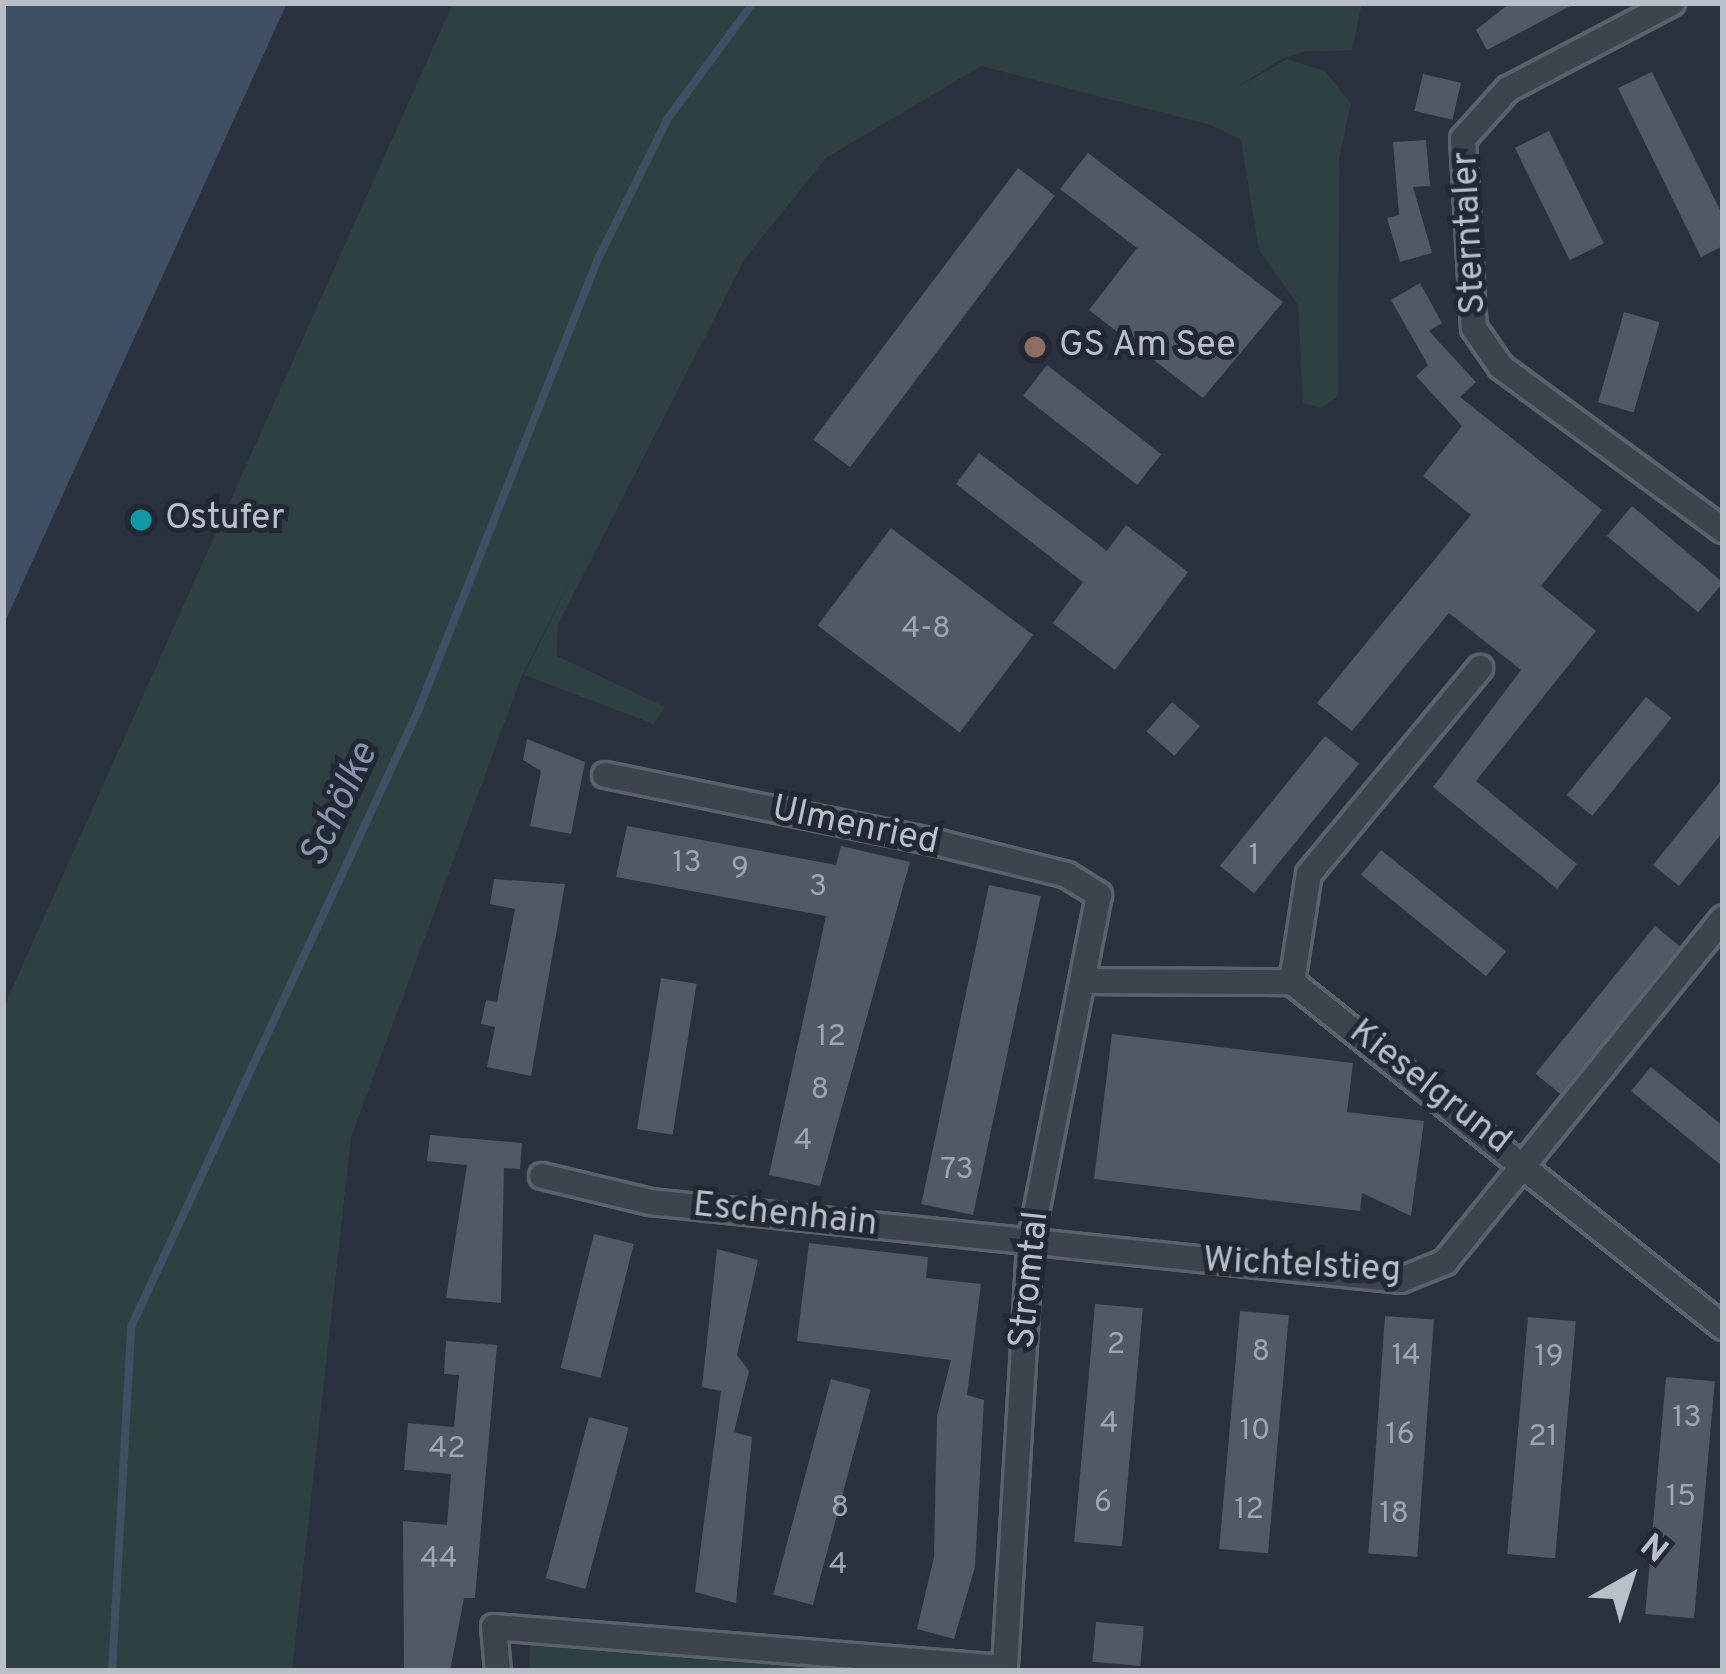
<!DOCTYPE html>
<html>
<head>
<meta charset="utf-8">
<style>
  body { margin:0 }
  #map { position:relative; width:1726px; height:1674px; overflow:hidden; background:#29323e; font-family:Overpass,sans-serif }
  div>[style] { position:absolute }
  .green>* { inset:0; background:#2e4041 }
  .water>* { inset:0; background:#414f65 }
  .stream>* { height:8px; margin:-4px; padding:0 4px; transform-origin:4px; border-radius:4px; background:#414f65 }
  .building>* { inset:0; background:#505966; transform-origin:0 0 }
  .roads { filter:drop-shadow(3px 0 #5b626c) drop-shadow(-3px 0 #5b626c) drop-shadow(0 3px #5b626c) drop-shadow(0 -3px #5b626c) }
  .street>* { height:24px; margin:-12px; padding:0 12px; transform-origin:12px; border-radius:12px; background:#3d444e }
  .dots>* { width:33px; height:33px; translate:-50% -50%; box-sizing:border-box; border:6px solid #222934; border-radius:50% }
  span { translate:-50% -50%; white-space:nowrap; text-align:center; line-height:1.15; -webkit-text-stroke:10px #222934; paint-order:stroke }
  .number-label { font-size:30px; color:#9fa6b0 }
  .number-label span { -webkit-text-stroke-width:0 }
  .street-label { font-size:36px; color:#b9bfc9 }
  .poi-label { font-size:36px; color:#b9bfc9 }
  .left { translate:0 -50%; text-align:left }
  .water-label { font-size:39px; color:#8595ac; font-style:italic }
  .frame { position:absolute; inset:0; border:6px solid #b9bfc9; pointer-events:none }
  .north { position:absolute; left:1570px; top:1518px; width:120px; height:120px; -webkit-text-stroke:9px #222934; paint-order:stroke; rotate:39deg; font-size:33px; font-weight:700; line-height:48px; text-align:center; color:#b9bfc9 }
  .north::after { content:''; display:block; margin:auto; width:42px; height:54px; background:#b9bfc9; clip-path:polygon(50% 0,100% 100%,50% 72%,0 100%) }
</style>
</head>
<body>
<div id="map">
  <div class="green">
    <i style="clip-path:polygon(453px 3px,1362px 3px,1352px 50px,1301px 52px,1280px 60px,1236px 88px,1287px 59px,1325px 71px,1351px 103px,1339px 159px,1338px 396px,1322px 408px,1303px 403px,1298px 305px,1259px 250px,1241px 140px,1211px 125px,981px 66px,826px 158px,744px 260px,558px 625px,557px 656px,665px 707px,654px 724px,524px 675px,571px 579px,522px 675px,351px 1137px,292px 1671px,3px 1671px,3px 1009px)"></i>
    <i style="clip-path:polygon(530px 1643px,900px 1671px,529px 1671px)"></i>
  </div>
  <div class="water">
    <i style="clip-path:polygon(3px 3px,287px 3px,3px 626px)"></i>
  </div>
  <div class="stream">
    <i style="left:112px;top:1671px;width:345px;rotate:-86.8deg"></i>
    <i style="left:131px;top:1327px;width:680px;rotate:-65.02deg"></i>
    <i style="left:418px;top:711px;width:489px;rotate:-68.3deg"></i>
    <i style="left:599px;top:257px;width:155px;rotate:-63.6deg"></i>
    <i style="left:668px;top:118px;width:143px;rotate:-53.5deg"></i>
  </div>
  <div class="building">
    <i style="clip-path:polygon(1510px 3px,1576px 3px,1487px 50px,1476px 30px)"></i>
    <i style="clip-path:polygon(1652px 72px,1723px 216px,1723px 246px,1701px 257px,1618px 88px)"></i>
    <i style="left:1423px;top:74px;width:39px;height:38px;rotate:13deg"></i>
    <i style="left:1549px;top:131px;width:125px;height:38px;rotate:64deg"></i>
    <i style="clip-path:polygon(1426px 140px,1430px 186px,1413px 187px,1432px 253px,1400px 262px,1387px 218px,1399px 215px,1393px 142px)"></i>
    <i style="clip-path:polygon(1088px 153px,1283px 302px,1203px 398px,1089px 310px,1137px 248px,1060px 189px)"></i>
    <i style="left:1018px;top:168px;width:46px;height:340px;rotate:37deg"></i>
    <i style="clip-path:polygon(1420px 283px,1442px 323px,1429px 331px,1476px 382px,1460px 397px,1602px 510px,1541px 586px,1596px 631px,1476px 781px,1577px 864px,1557px 889px,1433px 787px,1521px 670px,1449px 613px,1352px 731px,1317px 703px,1471px 515px,1423px 476px,1462px 426px,1416px 376px,1428px 365px,1391px 300px)"></i>
    <i style="left:1624px;top:312px;width:37px;height:94px;rotate:16deg"></i>
    <i style="left:1047px;top:365px;width:145px;height:39px;rotate:38deg"></i>
    <i style="clip-path:polygon(979px 453px,1107px 551px,1126px 525px,1188px 572px,1115px 670px,1053px 623px,1083px 582px,956px 484px)"></i>
    <i style="left:1632px;top:506px;width:119px;height:39px;rotate:40deg"></i>
    <i style="left:891px;top:528px;width:178px;height:122px;rotate:37deg"></i>
    <i style="left:1646px;top:697px;width:33px;height:126px;rotate:39deg"></i>
    <i style="left:1172px;top:702px;width:37px;height:39px;rotate:41deg"></i>
    <i style="left:1325px;top:736px;width:44px;height:167px;rotate:39deg"></i>
    <i style="clip-path:polygon(527px 739px,585px 762px,571px 834px,530px 826px,541px 771px,523px 760px)"></i>
    <i style="clip-path:polygon(1723px 778px,1723px 832px,1679px 886px,1653px 865px)"></i>
    <i style="clip-path:polygon(627px 826px,836px 865px,841px 846px,910px 862px,820px 1186px,769px 1175px,826px 916px,616px 877px)"></i>
    <i style="left:1381px;top:850px;width:161px;height:32px;rotate:39deg"></i>
    <i style="clip-path:polygon(494px 879px,565px 884px,531px 1076px,487px 1067px,495px 1027px,481px 1024px,486px 1000px,497px 1002px,515px 909px,490px 904px)"></i>
    <i style="left:989px;top:885px;width:53px;height:326px;rotate:12deg"></i>
    <i style="left:1655px;top:926px;width:32px;height:190px;rotate:39deg"></i>
    <i style="left:661px;top:978px;width:36px;height:153px;rotate:9deg"></i>
    <i style="clip-path:polygon(1112px 1034px,1353px 1063px,1347px 1112px,1424px 1121px,1411px 1216px,1362px 1193px,1360px 1211px,1094px 1179px)"></i>
    <i style="clip-path:polygon(1651px 1067px,1723px 1126px,1723px 1167px,1631px 1091px)"></i>
    <i style="clip-path:polygon(430px 1135px,522px 1143px,520px 1169px,504px 1168px,501px 1303px,446px 1298px,467px 1165px,427px 1161px)"></i>
    <i style="left:594px;top:1234px;width:41px;height:138px;rotate:14deg"></i>
    <i style="clip-path:polygon(809px 1243px,928px 1257px,926px 1278px,981px 1284px,967px 1395px,984px 1400px,975px 1567px,954px 1639px,917px 1629px,934px 1557px,937px 1416px,951px 1360px,797px 1341px)"></i>
    <i style="clip-path:polygon(717px 1249px,758px 1260px,737px 1355px,749px 1371px,734px 1432px,752px 1437px,736px 1603px,695px 1592px,721px 1391px,702px 1387px)"></i>
    <i style="left:1095px;top:1304px;width:48px;height:239px;rotate:5deg"></i>
    <i style="left:1240px;top:1311px;width:49px;height:239px;rotate:5deg"></i>
    <i style="left:1385px;top:1316px;width:49px;height:238px;rotate:4deg"></i>
    <i style="left:1528px;top:1317px;width:48px;height:238px;rotate:5deg"></i>
    <i style="clip-path:polygon(446px 1341px,497px 1345px,475px 1598px,464px 1598px,450px 1671px,404px 1671px,403px 1521px,447px 1525px,451px 1474px,404px 1470px,408px 1423px,454px 1427px,459px 1375px,444px 1374px)"></i>
    <i style="left:1666px;top:1377px;width:49px;height:238px;rotate:5deg"></i>
    <i style="left:831px;top:1379px;width:41px;height:223px;rotate:15deg"></i>
    <i style="left:589px;top:1417px;width:41px;height:167px;rotate:15deg"></i>
    <i style="left:1096px;top:1622px;width:48px;height:40px;rotate:5deg"></i>
  </div>
  <div class="roads">
    <div class="street">
      <i style="left:1672px;top:3px;width:185px;rotate:152.3deg"></i>
      <i style="left:1508px;top:89px;width:67px;rotate:132deg"></i>
      <i style="left:1463px;top:139px;width:189px;rotate:86.7deg"></i>
      <i style="left:1474px;top:328px;width:47px;rotate:55.3deg"></i>
      <i style="left:1501px;top:367px;width:275px;rotate:36.3deg"></i>
      <i style="left:605px;top:775px;width:341px;rotate:11.5deg"></i>
      <i style="left:939px;top:843px;width:132px;rotate:14deg"></i>
      <i style="left:1067px;top:875px;width:38px;rotate:32deg"></i>
      <i style="left:1099px;top:895px;width:357px;rotate:101.2deg"></i>
      <i style="left:1030px;top:1245px;width:427px;rotate:93.4deg"></i>
      <i style="left:1086px;top:981px;width:206px;rotate:0.3deg"></i>
      <i style="left:1292px;top:982px;width:552px;rotate:38.68deg"></i>
      <i style="left:1292px;top:982px;width:109px;rotate:-81.1deg"></i>
      <i style="left:1309px;top:874px;width:268px;rotate:-50.3deg"></i>
      <i style="left:542px;top:1176px;width:111px;rotate:13.5deg"></i>
      <i style="left:650px;top:1202px;width:755px;rotate:5.93deg"></i>
      <i style="left:1401px;top:1280px;width:48px;rotate:-22.2deg"></i>
      <i style="left:1445px;top:1262px;width:442px;rotate:-51deg"></i>
      <i style="left:498px;top:1671px;width:44px;rotate:-95.2deg"></i>
      <i style="left:494px;top:1627px;width:512px;rotate:4.6deg"></i>
    </div>
  </div>
  <div class="dots">
    <i style="left:1035px;top:347px;background:#8d6e63"></i>
    <i style="left:141px;top:520px;background:#0f9aa8"></i>
  </div>
  <div class="number-label">
    <span style="left:926px;top:630px">4-8</span>
    <span style="left:1254px;top:857px">1</span>
    <span style="left:687px;top:864px">13</span>
    <span style="left:740px;top:870px">9</span>
    <span style="left:818px;top:888px">3</span>
    <span style="left:831px;top:1038px">12</span>
    <span style="left:820px;top:1091px">8</span>
    <span style="left:803px;top:1142px">4</span>
    <span style="left:957px;top:1171px">73</span>
    <span style="left:1116px;top:1346px">2</span>
    <span style="left:1261px;top:1353px">8</span>
    <span style="left:1406px;top:1357px">14</span>
    <span style="left:1549px;top:1358px">19</span>
    <span style="left:1687px;top:1419px">13</span>
    <span style="left:1109px;top:1425px">4</span>
    <span style="left:1255px;top:1432px">10</span>
    <span style="left:1400px;top:1436px">16</span>
    <span style="left:1543px;top:1438px">21</span>
    <span style="left:447px;top:1450px">42</span>
    <span style="left:1681px;top:1498px">15</span>
    <span style="left:1103px;top:1504px">6</span>
    <span style="left:840px;top:1509px">8</span>
    <span style="left:1249px;top:1511px">12</span>
    <span style="left:1394px;top:1515px">18</span>
    <span style="left:439px;top:1560px">44</span>
    <span style="left:838px;top:1566px">4</span>
  </div>
  <div class="street-label">
    <span style="left:1471px;top:233px;rotate:-93deg">Sterntaler</span>
    <span style="left:855px;top:827px;rotate:12deg">Ulmenried</span>
    <span style="left:1429px;top:1088px;rotate:38deg">Kieselgrund</span>
    <span style="left:785px;top:1216px;rotate:6deg">Eschenhain</span>
    <span style="left:1302px;top:1267px;rotate:3deg">Wichtelstieg</span>
    <span style="left:1031px;top:1280px;rotate:-84deg">Stromtal</span>
  </div>
  <div class="poi-label">
    <span class="left" style="left:1059px;top:347px">GS Am See</span>
    <span class="left" style="left:165px;top:520px">Ostufer</span>
  </div>
  <div class="water-label">
    <span style="left:341px;top:806px;rotate:-65deg">Schölke</span>
  </div>
  <div class="frame"></div>
  <div class="north">N</div>
</div>
</body>
</html>
